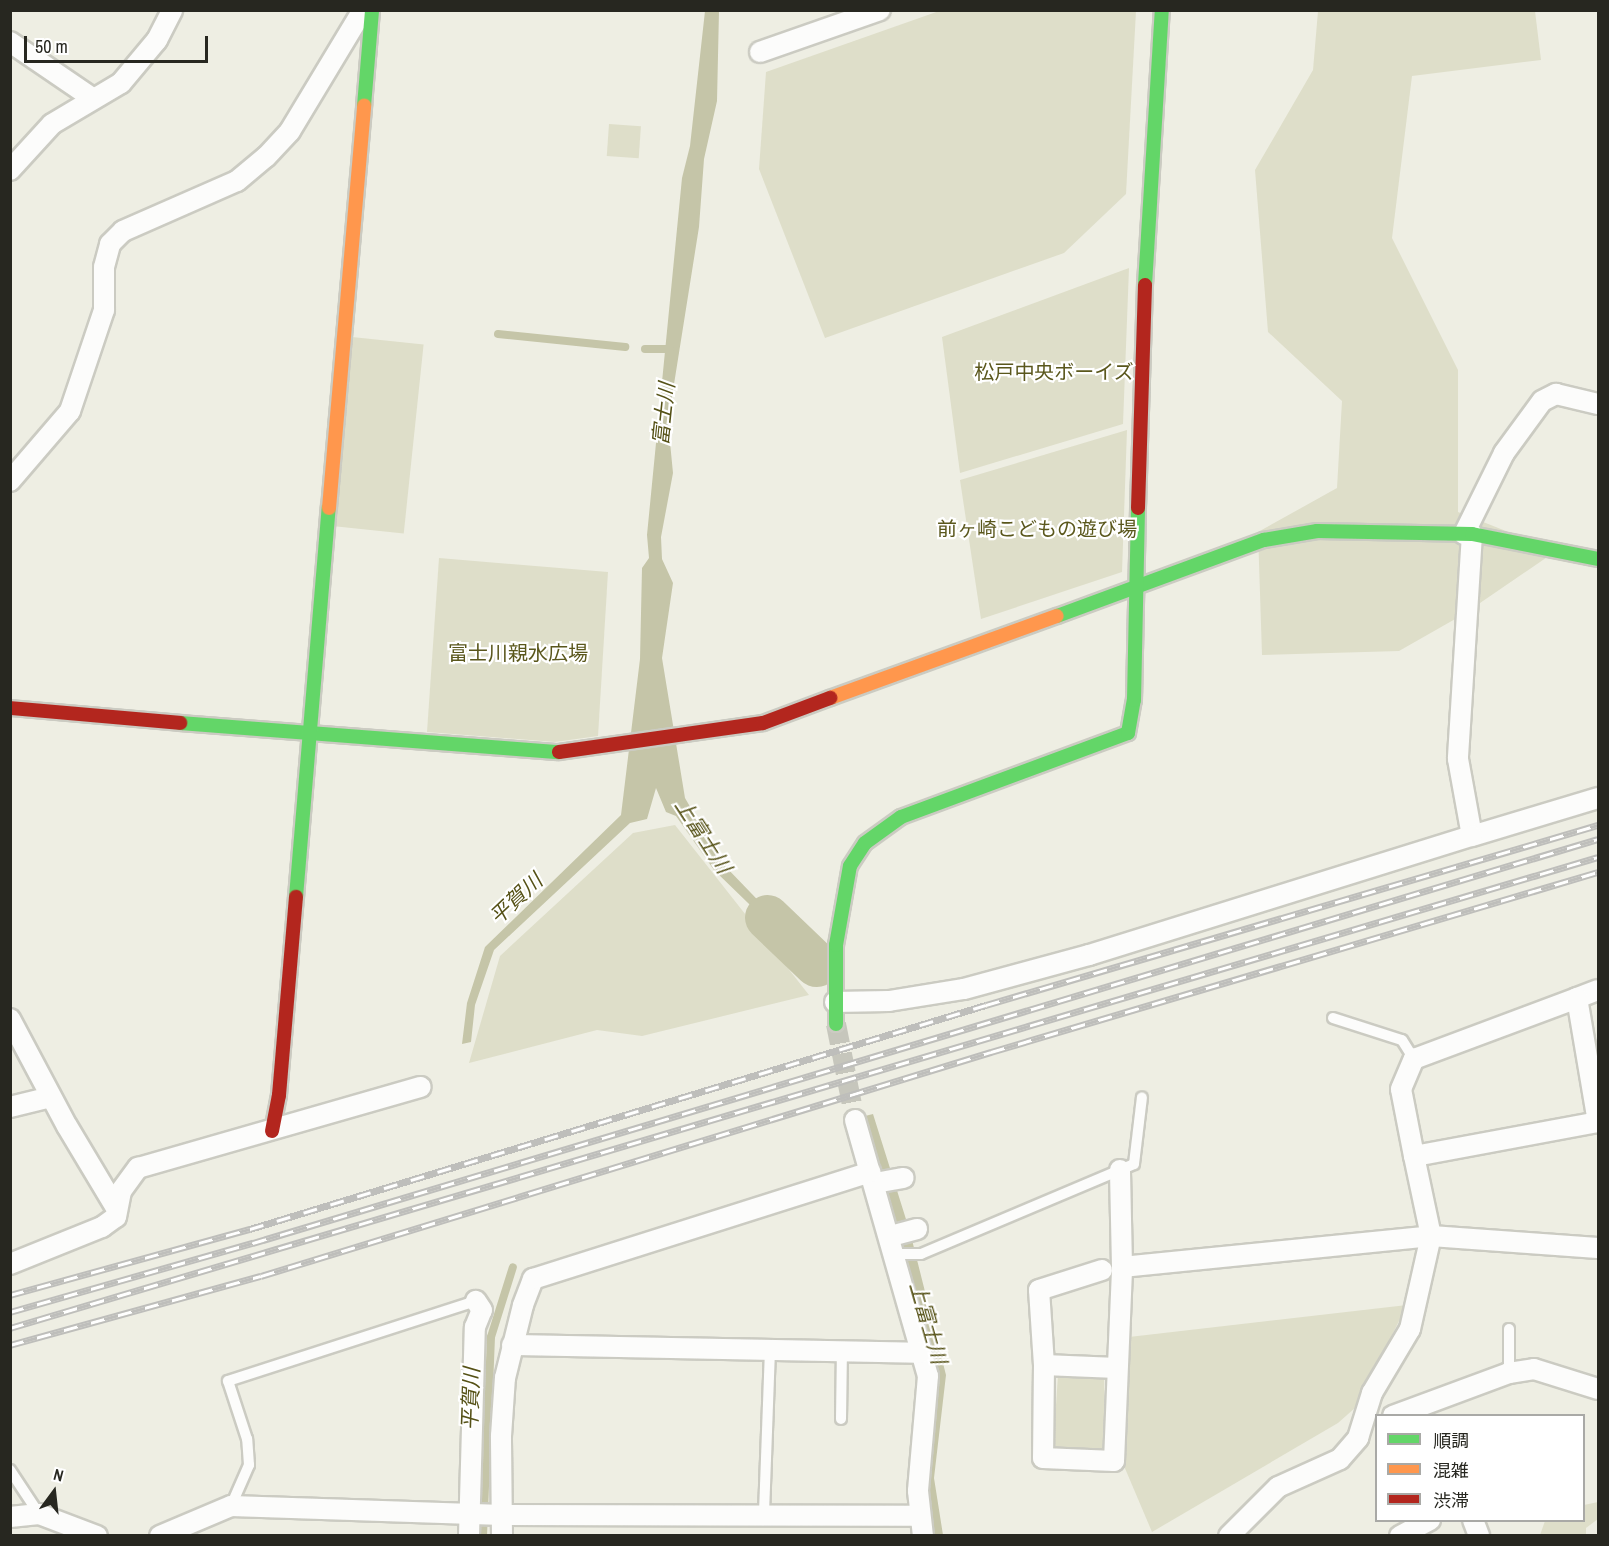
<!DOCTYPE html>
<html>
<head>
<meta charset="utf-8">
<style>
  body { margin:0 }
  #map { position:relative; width:1609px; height:1546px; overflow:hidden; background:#eeeee3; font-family:"Archivo Narrow","Noto Sans JP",sans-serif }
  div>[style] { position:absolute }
  .green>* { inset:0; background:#dedec9; transform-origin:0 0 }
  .water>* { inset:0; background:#c5c5a8 }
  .stream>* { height:8px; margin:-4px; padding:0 4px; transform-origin:4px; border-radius:4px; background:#c5c5a8 }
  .river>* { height:45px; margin:-22.5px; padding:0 22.5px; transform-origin:22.5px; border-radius:22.5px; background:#c5c5a8 }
  .street-tunnel>* { height:20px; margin-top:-10px; transform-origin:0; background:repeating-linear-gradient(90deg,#c6c6bc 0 20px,transparent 0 30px) }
  .roads { filter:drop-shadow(2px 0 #cbcbc2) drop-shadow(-2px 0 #cbcbc2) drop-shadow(0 2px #cbcbc2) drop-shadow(0 -2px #cbcbc2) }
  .lane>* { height:10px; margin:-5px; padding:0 5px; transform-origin:5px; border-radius:5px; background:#fcfcfb }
  .street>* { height:20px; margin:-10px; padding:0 10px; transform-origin:10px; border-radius:10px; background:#fcfcfb }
  .fast>* { height:14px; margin:-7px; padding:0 7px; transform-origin:7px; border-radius:7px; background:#63d668 }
  .slow>* { height:14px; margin:-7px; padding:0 7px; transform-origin:7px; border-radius:7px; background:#ff974d }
  .jam>* { height:14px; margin:-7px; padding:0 7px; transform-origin:7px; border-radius:7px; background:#b3261e }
  .rail>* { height:7px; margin-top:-3.5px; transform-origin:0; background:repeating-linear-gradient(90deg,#fff 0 14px,#bebebb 0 28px); box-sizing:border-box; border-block:2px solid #bebebb }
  span { translate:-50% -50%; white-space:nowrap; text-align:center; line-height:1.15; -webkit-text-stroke:4.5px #fff; paint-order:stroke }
  .park-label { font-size:20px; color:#5a571c }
  .water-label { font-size:21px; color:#555116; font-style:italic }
  .frame { position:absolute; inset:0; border:12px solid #272720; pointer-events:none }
  .legend { position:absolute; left:1375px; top:1414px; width:210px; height:108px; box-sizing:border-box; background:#fff; border:2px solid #a9a9a6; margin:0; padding:8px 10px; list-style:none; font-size:18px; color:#272720 }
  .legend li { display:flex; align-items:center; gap:12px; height:30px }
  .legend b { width:30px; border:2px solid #a9a9a6 }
  .north { position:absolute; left:24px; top:1462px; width:60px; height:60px; -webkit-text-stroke:4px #fff; paint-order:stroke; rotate:15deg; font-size:16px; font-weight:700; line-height:24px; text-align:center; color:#272720 }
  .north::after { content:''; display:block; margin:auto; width:21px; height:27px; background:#272720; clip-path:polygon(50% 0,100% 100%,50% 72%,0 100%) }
  .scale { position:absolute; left:24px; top:36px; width:184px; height:27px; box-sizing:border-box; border:3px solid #272720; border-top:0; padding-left:8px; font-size:18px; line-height:21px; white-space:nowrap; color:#272720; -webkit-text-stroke:4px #fff; paint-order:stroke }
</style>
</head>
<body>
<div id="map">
  <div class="green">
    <i style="clip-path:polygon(942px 10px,1136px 11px,1126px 194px,1064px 253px,825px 338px,759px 169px,766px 72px)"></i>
    <i style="clip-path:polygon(1318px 11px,1535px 11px,1541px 60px,1412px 76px,1392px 238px,1458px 370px,1458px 512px,1556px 551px,1464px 614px,1399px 651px,1262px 655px,1258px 532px,1337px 488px,1342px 401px,1268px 332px,1255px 170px,1313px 70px)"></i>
    <i style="left:609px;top:124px;width:32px;height:32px;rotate:4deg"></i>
    <i style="clip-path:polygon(1129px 268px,1123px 424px,960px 473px,942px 337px)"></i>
    <i style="left:352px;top:337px;width:72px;height:190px;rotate:6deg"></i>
    <i style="clip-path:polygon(1127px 430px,1122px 572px,981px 619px,960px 480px)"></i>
    <i style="clip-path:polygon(439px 558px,608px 572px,598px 736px,555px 742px,427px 732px)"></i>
    <i style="clip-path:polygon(675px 825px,809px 995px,642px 1036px,597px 1030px,469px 1063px,500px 956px,633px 833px)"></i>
    <i style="clip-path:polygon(1407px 1305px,1356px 1407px,1338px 1423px,1152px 1532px,1124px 1466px,1129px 1337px)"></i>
    <i style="clip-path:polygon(1058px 1375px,1104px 1376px,1106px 1449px,1079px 1456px,1053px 1451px)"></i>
    <i style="clip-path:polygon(1598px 1502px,1598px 1519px,1586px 1528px,1586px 1535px,1540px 1535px,1545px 1521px,1584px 1520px,1584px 1505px)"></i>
  </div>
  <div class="water">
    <i style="clip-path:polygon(705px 11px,719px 11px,717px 101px,704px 159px,699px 227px,668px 422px,673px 473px,661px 537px,662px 559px,673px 583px,662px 658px,685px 798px,724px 865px,778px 921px,815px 951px,811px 964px,714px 870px,676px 816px,666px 812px,656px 788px,647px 819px,630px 823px,494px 950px,475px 1005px,471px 1042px,462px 1044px,467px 1003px,485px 947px,621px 815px,640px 659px,642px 568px,649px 558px,647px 535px,682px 178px,690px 146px)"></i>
    <i style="clip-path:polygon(873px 1114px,910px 1232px,946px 1375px,934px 1478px,943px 1535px,932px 1535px,925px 1493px,933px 1416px,905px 1262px,865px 1116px)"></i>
  </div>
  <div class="stream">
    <i style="left:498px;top:334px;width:128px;rotate:5.8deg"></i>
    <i style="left:645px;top:349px;width:25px"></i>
    <i style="left:483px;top:1536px;width:199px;rotate:-87.7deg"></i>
    <i style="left:491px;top:1337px;width:73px;rotate:-72.6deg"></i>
  </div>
  <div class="river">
    <i style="left:767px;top:917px;width:68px;rotate:43.8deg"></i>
  </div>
  <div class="street-tunnel">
    <i style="left:836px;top:1024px;width:98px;rotate:78.8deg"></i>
  </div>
  <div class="roads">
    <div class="lane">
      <i style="left:1333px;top:1018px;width:72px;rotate:17.7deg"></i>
      <i style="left:1402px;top:1040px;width:22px;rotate:58deg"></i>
      <i style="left:896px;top:1254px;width:25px"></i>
      <i style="left:921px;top:1254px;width:231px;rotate:-22.9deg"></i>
      <i style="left:1134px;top:1164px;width:67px;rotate:-83.2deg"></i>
      <i style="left:1509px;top:1373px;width:44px;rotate:-90deg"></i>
      <i style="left:841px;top:1419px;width:68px;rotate:-89.2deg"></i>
      <i style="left:10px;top:1470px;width:53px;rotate:56.6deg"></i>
      <i style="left:231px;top:1506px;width:45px;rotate:-66.3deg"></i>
      <i style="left:249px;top:1465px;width:26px;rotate:-94deg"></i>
      <i style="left:247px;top:1439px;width:61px;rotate:-108.1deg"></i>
      <i style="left:228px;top:1381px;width:261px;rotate:-17.9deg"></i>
      <i style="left:764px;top:1513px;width:163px;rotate:-87.9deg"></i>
    </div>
    <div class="street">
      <i style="left:10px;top:42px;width:99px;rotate:34.3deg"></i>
      <i style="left:760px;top:52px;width:127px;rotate:-19.3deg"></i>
      <i style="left:10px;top:170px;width:62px;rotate:-47.6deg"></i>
      <i style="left:52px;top:124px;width:80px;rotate:-30.7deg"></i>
      <i style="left:121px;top:83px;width:56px;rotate:-50.1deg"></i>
      <i style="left:157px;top:40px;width:34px;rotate:-63deg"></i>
      <i style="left:10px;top:481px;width:92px;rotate:-49.4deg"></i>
      <i style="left:70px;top:411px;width:107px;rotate:-71.4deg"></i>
      <i style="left:104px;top:310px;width:43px;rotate:-90deg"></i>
      <i style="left:104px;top:267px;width:24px;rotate:-75deg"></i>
      <i style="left:110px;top:244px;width:18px;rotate:-45deg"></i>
      <i style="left:123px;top:231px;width:124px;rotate:-23.7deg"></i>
      <i style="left:237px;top:181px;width:38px;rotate:-40deg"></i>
      <i style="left:266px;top:157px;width:35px;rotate:-47deg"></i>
      <i style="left:290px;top:131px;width:141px;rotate:-58.9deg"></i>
      <i style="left:1464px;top:534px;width:90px;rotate:-63.7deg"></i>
      <i style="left:1504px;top:453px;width:64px;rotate:-53.8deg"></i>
      <i style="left:1542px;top:401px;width:16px;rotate:-27deg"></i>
      <i style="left:1556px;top:394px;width:43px;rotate:13.4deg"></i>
      <i style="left:1472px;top:534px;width:225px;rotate:93.6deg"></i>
      <i style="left:1458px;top:759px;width:78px;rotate:79.7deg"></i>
      <i style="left:1472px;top:836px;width:132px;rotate:-16.8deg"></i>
      <i style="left:1577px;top:998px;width:22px;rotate:-21deg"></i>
      <i style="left:835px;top:1002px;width:54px;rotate:-1.1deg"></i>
      <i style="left:889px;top:1001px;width:76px;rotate:-9.1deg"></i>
      <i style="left:964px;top:989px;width:130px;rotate:-15.2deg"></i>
      <i style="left:1089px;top:955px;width:401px;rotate:-17.3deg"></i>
      <i style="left:10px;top:1019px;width:121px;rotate:62deg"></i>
      <i style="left:67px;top:1126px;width:96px;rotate:59.1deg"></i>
      <i style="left:10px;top:1107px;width:42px;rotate:-13.7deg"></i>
      <i style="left:855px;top:1120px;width:266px;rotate:74.1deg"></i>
      <i style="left:928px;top:1376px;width:115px;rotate:95deg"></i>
      <i style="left:918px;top:1491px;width:45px;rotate:83.7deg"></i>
      <i style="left:875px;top:1183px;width:29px;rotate:-10deg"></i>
      <i style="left:891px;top:1236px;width:27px;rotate:-15deg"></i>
      <i style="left:10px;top:1264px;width:99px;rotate:-21.9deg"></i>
      <i style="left:102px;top:1227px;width:17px;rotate:-36deg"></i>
      <i style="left:116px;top:1217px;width:26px;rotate:-79deg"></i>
      <i style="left:121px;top:1191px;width:29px;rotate:-54deg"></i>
      <i style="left:138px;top:1168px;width:294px;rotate:-16deg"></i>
      <i style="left:1122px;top:1267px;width:311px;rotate:-5.7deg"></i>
      <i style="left:1431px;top:1236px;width:167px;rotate:4.1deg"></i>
      <i style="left:512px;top:1345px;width:409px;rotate:1.1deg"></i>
      <i style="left:1044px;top:1365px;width:75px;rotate:-93.8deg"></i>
      <i style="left:1039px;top:1290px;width:66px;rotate:-17.6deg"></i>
      <i style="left:1117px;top:1368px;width:73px;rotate:-177.6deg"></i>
      <i style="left:1044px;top:1365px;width:93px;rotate:90.6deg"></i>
      <i style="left:1043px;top:1458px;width:71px;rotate:2.4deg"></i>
      <i style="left:1114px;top:1461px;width:194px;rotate:-87.6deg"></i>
      <i style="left:1122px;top:1267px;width:97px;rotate:-91.2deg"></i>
      <i style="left:1393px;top:1416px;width:124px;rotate:-20.3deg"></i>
      <i style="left:1509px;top:1373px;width:25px;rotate:-9deg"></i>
      <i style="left:1534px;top:1369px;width:67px;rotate:17.4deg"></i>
      <i style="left:10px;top:1517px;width:29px;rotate:-6deg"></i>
      <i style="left:39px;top:1514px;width:62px;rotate:20.8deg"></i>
      <i style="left:1473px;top:1520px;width:17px;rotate:69deg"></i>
      <i style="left:160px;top:1536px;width:77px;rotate:-22.9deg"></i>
      <i style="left:231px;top:1506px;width:272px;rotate:1.9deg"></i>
      <i style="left:503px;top:1515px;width:415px;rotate:0.1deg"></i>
      <i style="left:469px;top:1536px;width:209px;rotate:-88.4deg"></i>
      <i style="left:475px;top:1327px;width:18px;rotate:-68deg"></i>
      <i style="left:482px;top:1310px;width:11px;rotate:-124deg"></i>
      <i style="left:502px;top:1536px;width:100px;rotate:-90.6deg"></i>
      <i style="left:501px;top:1436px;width:58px;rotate:-86.1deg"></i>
      <i style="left:505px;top:1378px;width:75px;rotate:-76.1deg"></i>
      <i style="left:523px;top:1305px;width:28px;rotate:-69deg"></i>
      <i style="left:533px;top:1279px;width:354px;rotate:-17.6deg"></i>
      <i style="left:1229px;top:1536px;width:69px;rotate:-45deg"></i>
      <i style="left:1278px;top:1487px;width:68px;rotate:-24.3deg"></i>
      <i style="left:1340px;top:1459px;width:28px;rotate:-49deg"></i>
      <i style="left:1358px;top:1438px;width:47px;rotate:-72.7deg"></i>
      <i style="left:1372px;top:1393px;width:74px;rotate:-59.3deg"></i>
      <i style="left:1410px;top:1329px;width:95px;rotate:-77.3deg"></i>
      <i style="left:1431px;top:1236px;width:82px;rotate:-102deg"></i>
      <i style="left:1414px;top:1156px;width:68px;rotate:-101deg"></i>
      <i style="left:1401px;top:1089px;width:33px;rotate:-67deg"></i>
      <i style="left:1414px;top:1059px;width:174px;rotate:-20.5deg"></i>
      <i style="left:1577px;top:998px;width:126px;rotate:80.4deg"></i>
      <i style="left:1598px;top:1122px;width:187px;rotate:169.5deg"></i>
      <i style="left:1400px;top:1536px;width:34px;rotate:-28deg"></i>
    </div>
    <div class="fast">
      <i style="left:364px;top:106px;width:96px;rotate:-85.2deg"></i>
      <i style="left:1145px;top:285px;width:276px;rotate:-86.5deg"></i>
      <i style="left:1057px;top:616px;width:221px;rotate:-20.2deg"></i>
      <i style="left:1264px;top:540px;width:54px;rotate:-9.6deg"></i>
      <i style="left:1317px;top:531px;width:155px;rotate:1.1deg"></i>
      <i style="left:1472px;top:534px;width:128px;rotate:11.2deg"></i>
      <i style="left:180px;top:723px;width:380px;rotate:4.4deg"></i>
      <i style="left:296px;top:897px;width:390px;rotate:-85.2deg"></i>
      <i style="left:836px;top:1024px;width:79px;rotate:-90deg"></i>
      <i style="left:836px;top:945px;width:80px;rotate:-80deg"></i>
      <i style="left:850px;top:866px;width:27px;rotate:-57deg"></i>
      <i style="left:865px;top:843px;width:44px;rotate:-35.8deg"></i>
      <i style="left:901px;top:817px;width:242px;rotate:-20.3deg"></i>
      <i style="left:1128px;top:733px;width:34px;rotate:-80deg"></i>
      <i style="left:1134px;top:700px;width:192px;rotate:-88.8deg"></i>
    </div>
    <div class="slow">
      <i style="left:329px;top:508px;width:404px;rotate:-85deg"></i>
      <i style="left:830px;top:698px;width:241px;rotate:-19.9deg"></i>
    </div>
    <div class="jam">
      <i style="left:1138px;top:508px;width:223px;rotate:-88.2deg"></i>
      <i style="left:10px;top:708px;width:171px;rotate:5deg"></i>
      <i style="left:559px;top:752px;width:206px;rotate:-8.1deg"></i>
      <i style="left:763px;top:723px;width:72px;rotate:-20.5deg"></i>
      <i style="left:272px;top:1131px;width:37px;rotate:-79deg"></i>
      <i style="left:279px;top:1095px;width:199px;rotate:-85.1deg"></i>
    </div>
  </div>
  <div class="rail">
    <i style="left:10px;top:1295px;width:249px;rotate:-15.4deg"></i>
    <i style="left:250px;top:1229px;width:769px;rotate:-16.93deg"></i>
    <i style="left:986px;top:1005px;width:638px;rotate:-16.39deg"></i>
    <i style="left:10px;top:1312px;width:253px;rotate:-15.9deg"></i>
    <i style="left:253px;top:1243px;width:1404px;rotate:-16.72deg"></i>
    <i style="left:10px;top:1328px;width:1656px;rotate:-16.52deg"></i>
    <i style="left:10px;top:1345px;width:260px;rotate:-15.4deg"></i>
    <i style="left:261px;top:1276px;width:764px;rotate:-17.06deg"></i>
    <i style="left:991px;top:1052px;width:633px;rotate:-16.52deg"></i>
  </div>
  <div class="park-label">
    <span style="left:1054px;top:371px">松戸中央ボーイズ</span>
    <span style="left:1037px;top:528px">前ヶ崎こどもの遊び場</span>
    <span style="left:518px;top:652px">富士川親水広場</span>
  </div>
  <div class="water-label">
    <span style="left:664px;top:414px;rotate:-84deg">富士川</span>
    <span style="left:703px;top:836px;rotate:57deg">上富士川</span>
    <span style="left:516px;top:899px;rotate:-43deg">平賀川</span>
    <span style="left:928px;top:1323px;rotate:74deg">上富士川</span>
    <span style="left:471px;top:1399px;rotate:-88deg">平賀川</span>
  </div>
  <div class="frame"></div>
  <ul class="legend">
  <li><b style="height:8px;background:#63d668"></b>順調</li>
  <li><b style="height:8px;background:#ff974d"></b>混雑</li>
  <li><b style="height:8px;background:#b3261e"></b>渋滞</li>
  </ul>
  <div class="north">N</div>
  <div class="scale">50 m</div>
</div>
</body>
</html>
